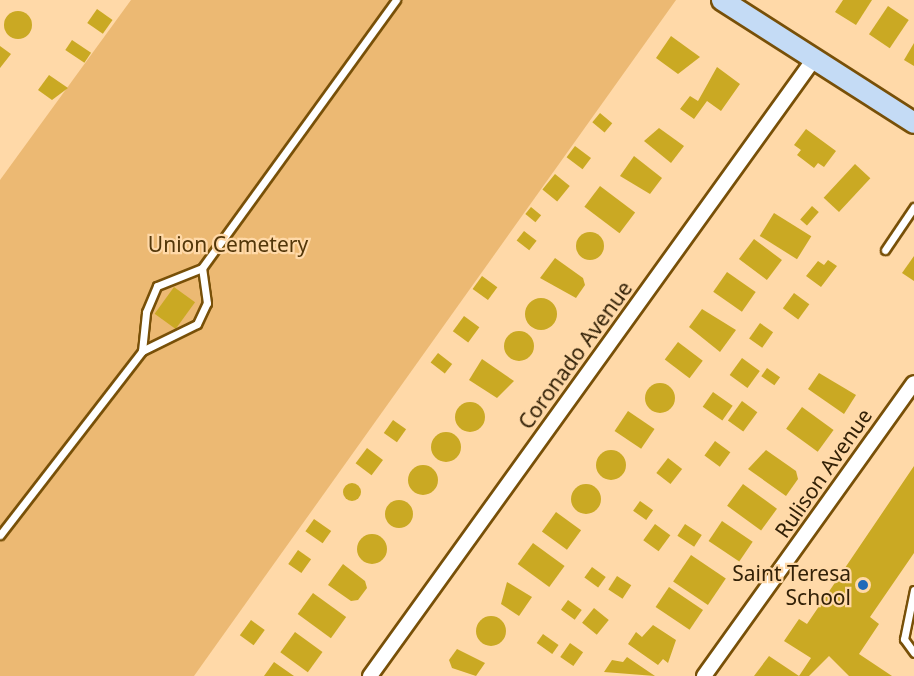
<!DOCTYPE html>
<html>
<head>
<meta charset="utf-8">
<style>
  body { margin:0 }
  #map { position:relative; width:914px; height:676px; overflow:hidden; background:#ffd9a8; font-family:"Noto Sans",sans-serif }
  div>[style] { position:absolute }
  .green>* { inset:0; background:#ecb973 }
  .building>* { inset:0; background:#caa923; transform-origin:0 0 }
  .round { border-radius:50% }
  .roads { filter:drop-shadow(2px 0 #785008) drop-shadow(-2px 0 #785008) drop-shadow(0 2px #785008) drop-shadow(0 -2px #785008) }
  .lane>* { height:7px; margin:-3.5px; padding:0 3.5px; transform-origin:3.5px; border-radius:3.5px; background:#fff }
  .street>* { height:14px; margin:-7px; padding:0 7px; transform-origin:7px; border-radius:7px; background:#fff }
  .secondary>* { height:20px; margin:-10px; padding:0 10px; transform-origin:10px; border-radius:10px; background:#c4dbf5 }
  .dots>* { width:16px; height:16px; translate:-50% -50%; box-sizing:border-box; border:3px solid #ffd9a8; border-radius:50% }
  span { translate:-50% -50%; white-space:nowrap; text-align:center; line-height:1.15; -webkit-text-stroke:4.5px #ffd9a8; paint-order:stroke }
  .park-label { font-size:21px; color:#523609 }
  .street-label { font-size:21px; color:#332107 }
  .poi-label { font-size:21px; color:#332107 }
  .right { translate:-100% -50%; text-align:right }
</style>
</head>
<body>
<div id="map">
  <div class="green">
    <i style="clip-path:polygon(131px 0,676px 0,194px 676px,0 676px,0 180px)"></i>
  </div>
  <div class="building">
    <i style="clip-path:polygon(843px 0,872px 0,856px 25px,835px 12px)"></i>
    <i style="left:888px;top:6px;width:25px;height:34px;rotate:34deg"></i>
    <i style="left:97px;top:9px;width:19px;height:17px;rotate:35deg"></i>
    <i class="round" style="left:4px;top:11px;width:28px;height:28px"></i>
    <i style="clip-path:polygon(671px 36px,700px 57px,678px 74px,656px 58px)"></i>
    <i style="left:72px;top:40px;width:23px;height:12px;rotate:34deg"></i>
    <i style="clip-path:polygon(914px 43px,914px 66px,904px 60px)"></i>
    <i style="clip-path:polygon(0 46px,11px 54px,0 68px)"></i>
    <i style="clip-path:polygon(717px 67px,740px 84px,721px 111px,707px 101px,694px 119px,680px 109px,690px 96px,698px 101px)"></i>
    <i style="clip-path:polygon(49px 75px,68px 88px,52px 100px,38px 90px)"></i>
    <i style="left:600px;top:113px;width:16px;height:12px;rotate:40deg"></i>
    <i style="clip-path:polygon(659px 128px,684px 146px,671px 163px,644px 141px)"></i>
    <i style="clip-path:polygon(806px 129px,836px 151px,824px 167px,818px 163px,814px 168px,797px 155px,801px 150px,794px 145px)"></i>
    <i style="left:575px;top:146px;width:20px;height:14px;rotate:37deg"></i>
    <i style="clip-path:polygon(634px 156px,662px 178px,650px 194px,620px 176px)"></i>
    <i style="left:855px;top:164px;width:21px;height:46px;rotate:43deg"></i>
    <i style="left:555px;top:174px;width:19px;height:20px;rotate:39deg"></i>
    <i style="left:600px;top:186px;width:44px;height:26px;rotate:37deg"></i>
    <i style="left:812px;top:206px;width:9px;height:18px;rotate:41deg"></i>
    <i style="left:531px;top:207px;width:13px;height:9px;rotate:39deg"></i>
    <i style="left:774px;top:213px;width:44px;height:27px;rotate:32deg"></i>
    <i style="left:524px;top:231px;width:16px;height:12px;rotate:38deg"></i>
    <i class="round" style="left:576px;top:232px;width:28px;height:28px"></i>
    <i style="left:754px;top:239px;width:35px;height:25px;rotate:37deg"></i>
    <i style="clip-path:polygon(914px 256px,914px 281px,902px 273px)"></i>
    <i style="clip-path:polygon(555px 258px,583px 278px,585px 285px,576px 298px,540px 278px)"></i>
    <i style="clip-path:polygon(828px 260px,837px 266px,821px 287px,806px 276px,818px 261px,824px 265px)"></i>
    <i style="left:727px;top:272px;width:35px;height:24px;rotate:35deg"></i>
    <i style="left:482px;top:276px;width:19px;height:16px;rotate:36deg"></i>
    <i style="left:174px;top:287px;width:26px;height:33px;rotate:36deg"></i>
    <i style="left:794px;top:293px;width:19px;height:19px;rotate:36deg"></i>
    <i class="round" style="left:525px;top:298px;width:32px;height:32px"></i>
    <i style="clip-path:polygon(702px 309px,736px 330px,720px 352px,689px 327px)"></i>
    <i style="left:464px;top:316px;width:19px;height:19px;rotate:36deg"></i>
    <i style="left:760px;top:323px;width:16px;height:19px;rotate:35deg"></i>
    <i class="round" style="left:504px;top:331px;width:30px;height:30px"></i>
    <i style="left:678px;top:342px;width:31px;height:22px;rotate:37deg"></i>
    <i style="left:438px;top:353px;width:18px;height:12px;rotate:38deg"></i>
    <i style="left:742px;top:358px;width:22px;height:21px;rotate:36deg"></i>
    <i style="clip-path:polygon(482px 359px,514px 381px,497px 398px,469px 380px)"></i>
    <i style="left:767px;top:368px;width:16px;height:10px;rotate:35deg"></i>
    <i style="clip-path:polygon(819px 373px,856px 395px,844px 414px,808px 389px)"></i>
    <i class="round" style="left:645px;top:383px;width:30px;height:30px"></i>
    <i style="left:713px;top:392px;width:24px;height:18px;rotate:35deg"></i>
    <i style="left:742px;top:401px;width:19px;height:24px;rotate:36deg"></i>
    <i class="round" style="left:455px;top:402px;width:30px;height:30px"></i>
    <i style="left:802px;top:407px;width:39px;height:27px;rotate:36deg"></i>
    <i style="left:628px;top:411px;width:32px;height:24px;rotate:34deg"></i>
    <i style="left:393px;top:420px;width:16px;height:16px;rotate:35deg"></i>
    <i class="round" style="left:431px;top:432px;width:30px;height:30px"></i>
    <i style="left:715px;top:441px;width:19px;height:18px;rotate:36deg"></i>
    <i style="left:367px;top:448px;width:20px;height:19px;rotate:37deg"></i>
    <i style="clip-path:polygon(766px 450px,796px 471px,798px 479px,786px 496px,748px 469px)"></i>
    <i class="round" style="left:596px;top:450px;width:30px;height:30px"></i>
    <i style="left:668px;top:458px;width:18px;height:19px;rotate:38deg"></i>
    <i class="round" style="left:408px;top:465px;width:30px;height:30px"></i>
    <i style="clip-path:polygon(914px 466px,914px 553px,870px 617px,879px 624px,859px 654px,892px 676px,849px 676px,829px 656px,809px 676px,799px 676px,811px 658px,784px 641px,799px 619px,807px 624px)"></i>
    <i class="round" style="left:343px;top:483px;width:18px;height:18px"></i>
    <i style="left:743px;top:484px;width:42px;height:27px;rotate:36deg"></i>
    <i class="round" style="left:571px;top:484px;width:30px;height:30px"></i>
    <i class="round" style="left:385px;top:500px;width:28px;height:28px"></i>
    <i style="left:640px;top:501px;width:16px;height:12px;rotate:35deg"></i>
    <i style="left:556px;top:512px;width:31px;height:24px;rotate:36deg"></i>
    <i style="left:314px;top:519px;width:21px;height:15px;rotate:35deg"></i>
    <i style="left:722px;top:521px;width:37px;height:24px;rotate:34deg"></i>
    <i style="left:655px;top:524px;width:19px;height:20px;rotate:36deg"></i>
    <i style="left:685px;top:524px;width:20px;height:14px;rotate:33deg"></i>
    <i class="round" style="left:357px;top:534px;width:30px;height:30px"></i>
    <i style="left:533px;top:543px;width:39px;height:26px;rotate:36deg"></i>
    <i style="left:298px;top:550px;width:16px;height:17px;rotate:35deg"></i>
    <i style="left:691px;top:555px;width:42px;height:32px;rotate:34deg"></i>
    <i style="clip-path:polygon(343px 564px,365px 581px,367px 588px,358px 600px,351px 601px,328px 585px)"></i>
    <i style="left:592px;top:567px;width:17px;height:13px;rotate:36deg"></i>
    <i style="left:617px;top:576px;width:17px;height:16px;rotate:33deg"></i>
    <i style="clip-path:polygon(507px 582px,532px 597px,519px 616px,501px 604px)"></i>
    <i style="left:669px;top:587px;width:41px;height:24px;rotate:34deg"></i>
    <i style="left:313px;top:593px;width:41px;height:26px;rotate:36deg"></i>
    <i style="left:568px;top:600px;width:17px;height:12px;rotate:36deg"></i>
    <i style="left:594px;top:608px;width:19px;height:19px;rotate:39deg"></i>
    <i class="round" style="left:476px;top:616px;width:30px;height:30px"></i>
    <i style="left:251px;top:620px;width:17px;height:19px;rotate:36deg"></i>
    <i style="clip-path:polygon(653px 625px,676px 640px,668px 663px,663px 659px,658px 665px,628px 644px,636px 632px,642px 637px)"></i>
    <i style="left:295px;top:632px;width:34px;height:25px;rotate:36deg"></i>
    <i style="left:543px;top:634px;width:19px;height:11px;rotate:35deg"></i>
    <i style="left:570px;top:643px;width:16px;height:17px;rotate:35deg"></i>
    <i style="clip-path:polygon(457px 649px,485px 663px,476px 676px,452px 668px,449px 660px)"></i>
    <i style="clip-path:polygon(769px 656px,799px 676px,754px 676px)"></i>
    <i style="clip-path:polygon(627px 657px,655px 676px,604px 672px,612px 660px,623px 662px)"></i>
    <i style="clip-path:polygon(274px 662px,294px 676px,264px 676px)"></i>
  </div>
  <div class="roads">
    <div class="lane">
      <i style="left:885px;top:250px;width:52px;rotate:-56deg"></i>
      <i style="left:142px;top:351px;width:39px;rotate:-84deg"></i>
      <i style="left:146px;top:312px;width:28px;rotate:-67deg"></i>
      <i style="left:157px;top:286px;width:48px;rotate:-21.8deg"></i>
      <i style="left:202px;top:268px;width:331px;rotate:-54.1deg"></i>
      <i style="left:0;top:535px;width:232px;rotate:-52.3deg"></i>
      <i style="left:142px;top:351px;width:61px;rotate:-26.1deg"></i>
      <i style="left:197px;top:324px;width:23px;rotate:-65deg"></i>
      <i style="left:207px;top:303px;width:35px;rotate:-98deg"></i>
      <i style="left:914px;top:590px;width:50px;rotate:101.5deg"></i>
      <i style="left:904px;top:639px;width:17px;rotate:54deg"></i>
    </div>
    <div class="street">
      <i style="left:370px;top:676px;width:760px;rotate:-54.26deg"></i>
      <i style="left:704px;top:676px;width:360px;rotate:-54.4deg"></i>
    </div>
    <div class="secondary">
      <i style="left:722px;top:0;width:228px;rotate:32.6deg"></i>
    </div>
  </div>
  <div class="dots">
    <i style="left:863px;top:585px;background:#206ab9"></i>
  </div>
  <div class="park-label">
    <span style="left:228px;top:244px">Union Cemetery</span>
  </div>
  <div class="street-label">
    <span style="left:575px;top:355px;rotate:-54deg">Coronado Avenue</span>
    <span style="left:823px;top:473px;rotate:-55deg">Rulison Avenue</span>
  </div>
  <div class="poi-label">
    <span class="right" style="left:851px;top:585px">Saint Teresa<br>School</span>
  </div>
</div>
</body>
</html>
